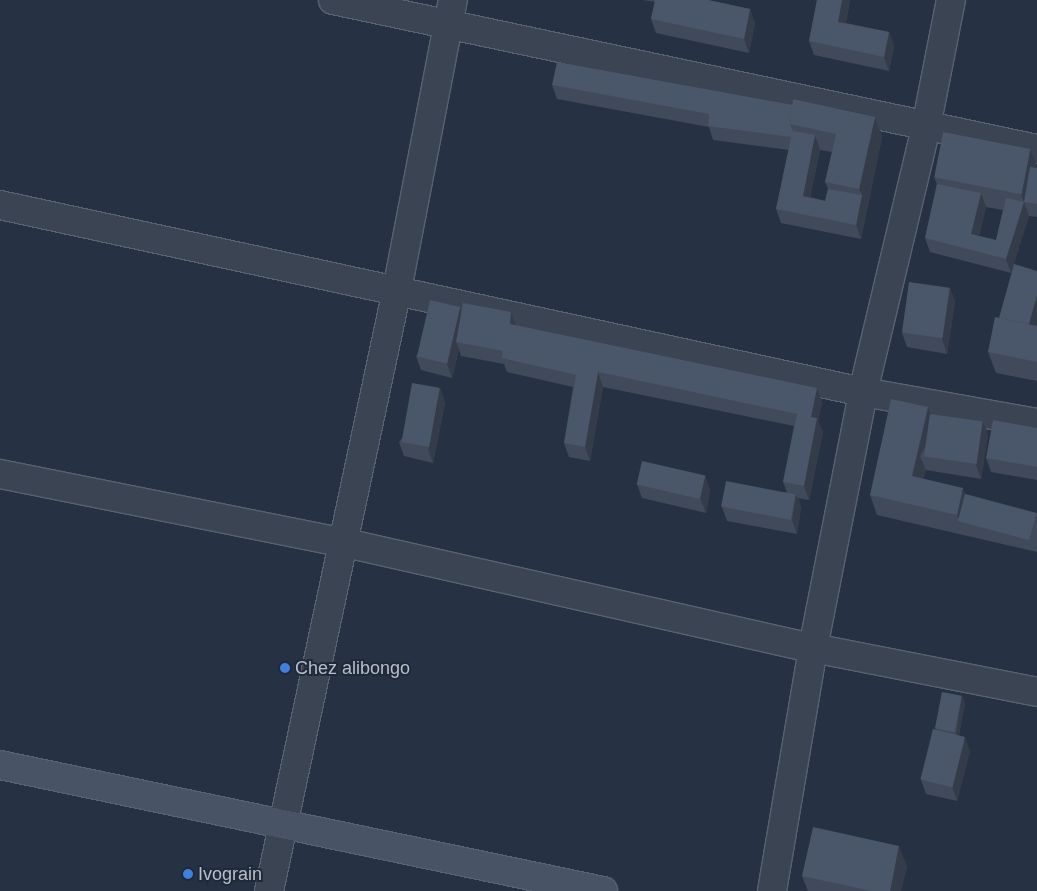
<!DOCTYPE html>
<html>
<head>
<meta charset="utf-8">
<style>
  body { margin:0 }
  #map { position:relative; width:1037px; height:891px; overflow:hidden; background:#263243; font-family:Helvetica,sans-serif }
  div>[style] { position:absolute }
  .roads { filter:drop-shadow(1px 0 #586270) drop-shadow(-1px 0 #586270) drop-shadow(0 1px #586270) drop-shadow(0 -1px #586270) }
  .street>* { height:28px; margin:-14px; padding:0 14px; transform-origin:14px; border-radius:14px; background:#3a4452 }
  .secondary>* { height:28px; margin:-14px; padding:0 14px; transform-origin:14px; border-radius:14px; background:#485365 }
  .wall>* { inset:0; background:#404a5a }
  .shaded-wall>* { inset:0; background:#343c4a }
  .building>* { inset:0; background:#4a5669; transform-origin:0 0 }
  .dots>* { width:14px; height:14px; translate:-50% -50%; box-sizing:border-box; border:2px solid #1f2938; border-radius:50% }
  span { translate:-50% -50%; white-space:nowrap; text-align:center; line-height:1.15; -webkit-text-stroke:4px #1f2938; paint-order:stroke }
  .poi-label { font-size:18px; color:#b7bfcc }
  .left { translate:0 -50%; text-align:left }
</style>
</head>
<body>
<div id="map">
  <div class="roads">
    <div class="street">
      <i style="left:333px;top:0;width:720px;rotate:11.95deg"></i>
      <i style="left:0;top:205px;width:883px;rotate:12.23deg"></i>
      <i style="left:863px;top:392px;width:177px;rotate:10.1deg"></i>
      <i style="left:0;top:474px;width:348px;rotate:11.3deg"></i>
      <i style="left:341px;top:542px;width:484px;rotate:12.7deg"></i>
      <i style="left:813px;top:648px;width:228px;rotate:11.1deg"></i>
      <i style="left:269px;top:891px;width:614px;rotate:-77.98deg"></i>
      <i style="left:397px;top:290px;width:295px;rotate:-79.1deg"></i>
      <i style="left:772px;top:891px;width:246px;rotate:-80.4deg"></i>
      <i style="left:813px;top:648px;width:261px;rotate:-78.9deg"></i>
      <i style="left:863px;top:392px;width:272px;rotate:-76.6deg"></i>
      <i style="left:926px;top:127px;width:129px;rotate:-78.9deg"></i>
    </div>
    <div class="secondary">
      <i style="left:0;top:765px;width:616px;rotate:11.8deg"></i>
    </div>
  </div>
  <div class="wall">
    <i style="clip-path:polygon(643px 0,708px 0,750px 9px,755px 23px,749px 53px,656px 33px,651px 19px,655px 2px)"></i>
    <i style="clip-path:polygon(817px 0,850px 0,846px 23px,889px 32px,894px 46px,889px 71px,814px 55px,809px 41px)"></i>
    <i style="clip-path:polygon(evenodd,552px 85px,793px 105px,875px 117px,882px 137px,861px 239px,781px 223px,776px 209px,789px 150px,713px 140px,709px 127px,557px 99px,552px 85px,820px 150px,832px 152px,825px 182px,828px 189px,825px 201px,810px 197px,820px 150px)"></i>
    <i style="clip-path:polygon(evenodd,1037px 167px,1037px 217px,1029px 216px,1011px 273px,930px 252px,925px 238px,937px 184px,934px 177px,1037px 167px,986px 207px,1003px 210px,996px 240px,979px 236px,986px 207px)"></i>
    <i style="clip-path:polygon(1037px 271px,1037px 381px,996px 373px,988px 352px,999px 318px)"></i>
    <i style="clip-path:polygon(950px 288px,955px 302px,947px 354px,907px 347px,902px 333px)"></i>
    <i style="clip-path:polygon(460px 307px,462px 311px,822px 402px,818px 421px,823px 432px,809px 500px,798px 498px,801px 508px,797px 534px,727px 521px,722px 507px,787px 492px,783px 482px,794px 426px,603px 387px,590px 461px,569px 457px,564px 443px,573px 387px,507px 372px,504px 364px,461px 356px,459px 349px,452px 378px,421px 370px,416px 356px)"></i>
    <i style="clip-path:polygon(440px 388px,445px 403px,433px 463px,404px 456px,399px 442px)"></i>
    <i style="clip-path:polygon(928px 407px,930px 414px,983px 421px,988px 435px,981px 479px,926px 470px,923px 479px,965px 494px,1037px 513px,1037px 552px,877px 515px,870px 495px)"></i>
    <i style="clip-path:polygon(1037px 428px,1037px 480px,991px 472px,986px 458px)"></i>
    <i style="clip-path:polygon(705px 476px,710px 490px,706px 513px,642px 498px,637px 484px)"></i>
    <i style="clip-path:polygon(962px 696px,965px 703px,959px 735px,970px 751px,957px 801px,926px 794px,921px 780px,936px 729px,935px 728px)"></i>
    <i style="clip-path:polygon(907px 866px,901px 891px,808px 891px,802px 876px)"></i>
  </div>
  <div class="shaded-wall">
    <i style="clip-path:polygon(842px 0,850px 0,843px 36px,838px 22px)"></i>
    <i style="clip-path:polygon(750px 9px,755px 23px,749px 53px,744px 39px)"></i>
    <i style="clip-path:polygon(889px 32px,894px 46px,889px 71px,884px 57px)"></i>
    <i style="clip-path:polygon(875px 117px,882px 137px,861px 239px,856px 225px,862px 195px,859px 189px)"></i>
    <i style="clip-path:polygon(815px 135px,820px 149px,808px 210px,803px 196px)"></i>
    <i style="clip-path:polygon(1030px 149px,1037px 167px,1037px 174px,1024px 202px,1021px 195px)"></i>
    <i style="clip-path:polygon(981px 193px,986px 207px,976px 248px,971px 234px)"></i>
    <i style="clip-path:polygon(1024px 202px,1029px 216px,1011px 273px,1006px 259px)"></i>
    <i style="clip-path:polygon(950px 288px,955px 302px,947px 354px,942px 339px)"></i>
    <i style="clip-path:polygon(1037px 295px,1037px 327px,1027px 330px)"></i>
    <i style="clip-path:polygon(460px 307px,465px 321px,456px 342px,459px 349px,452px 378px,447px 364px)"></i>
    <i style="clip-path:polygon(511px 312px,516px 326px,510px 324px)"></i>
    <i style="clip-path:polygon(598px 372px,603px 387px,590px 461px,585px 447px)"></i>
    <i style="clip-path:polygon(440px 388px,445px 403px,433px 463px,428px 449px)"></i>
    <i style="clip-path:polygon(817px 388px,822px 402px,818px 421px,823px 432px,809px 500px,804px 486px,811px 417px)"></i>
    <i style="clip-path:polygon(928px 407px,936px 428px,920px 456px,926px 470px,919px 497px,912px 476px)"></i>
    <i style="clip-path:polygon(983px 421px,988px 435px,981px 479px,976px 465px)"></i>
    <i style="clip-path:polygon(705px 476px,710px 490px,706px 513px,700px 498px)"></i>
    <i style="clip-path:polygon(963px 488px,970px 509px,959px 521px,957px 515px)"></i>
    <i style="clip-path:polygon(796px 494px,801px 508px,797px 534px,792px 520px)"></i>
    <i style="clip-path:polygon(962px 696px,965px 703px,958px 739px,956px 732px)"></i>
    <i style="clip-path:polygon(965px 737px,970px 751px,957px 801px,952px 787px)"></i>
    <i style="clip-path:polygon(899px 846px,907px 866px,901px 891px,890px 891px)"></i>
  </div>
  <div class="building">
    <i style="clip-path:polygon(655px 0,708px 0,750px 9px,744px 39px,651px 19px)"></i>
    <i style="clip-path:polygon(817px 0,842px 0,838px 22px,889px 32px,884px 57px,809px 41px)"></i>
    <i style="clip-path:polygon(557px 62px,793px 105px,790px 124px,793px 131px,815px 135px,803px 196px,825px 201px,828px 189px,862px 195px,856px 225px,776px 209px,791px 137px,708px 126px,709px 114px,552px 85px)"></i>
    <i style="clip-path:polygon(793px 99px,875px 117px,859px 189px,825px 182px,836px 134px,790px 124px)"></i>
    <i style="left:943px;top:132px;width:89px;height:46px;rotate:11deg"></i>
    <i style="clip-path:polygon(1030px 167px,1037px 168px,1037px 204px,1024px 202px)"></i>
    <i style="clip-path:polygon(937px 184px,981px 193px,971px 234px,996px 240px,1006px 198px,1024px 202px,1006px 259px,925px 238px)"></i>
    <i style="clip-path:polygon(1014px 264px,1037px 271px,1037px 295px,1029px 324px,999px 318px)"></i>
    <i style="left:909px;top:282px;width:41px;height:51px;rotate:8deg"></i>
    <i style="left:430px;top:300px;width:31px;height:58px;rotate:13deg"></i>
    <i style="clip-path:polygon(463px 303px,511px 312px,510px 324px,817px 388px,811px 417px,817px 418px,804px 486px,783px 482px,797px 414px,598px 372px,585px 447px,564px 443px,576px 375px,502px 358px,503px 351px,456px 342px)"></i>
    <i style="clip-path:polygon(995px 317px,1037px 326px,1037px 362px,988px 352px)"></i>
    <i style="left:412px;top:383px;width:28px;height:60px;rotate:10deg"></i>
    <i style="clip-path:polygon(891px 399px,928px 407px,912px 476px,963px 488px,957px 515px,870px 495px)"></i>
    <i style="left:930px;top:414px;width:53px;height:43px;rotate:8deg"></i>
    <i style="clip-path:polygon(993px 420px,1037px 428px,1037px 467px,986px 458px)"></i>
    <i style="left:642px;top:461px;width:65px;height:24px;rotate:13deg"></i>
    <i style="left:726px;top:481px;width:71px;height:26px;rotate:11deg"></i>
    <i style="left:965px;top:494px;width:74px;height:28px;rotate:15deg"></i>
    <i style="left:942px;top:692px;width:20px;height:37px;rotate:11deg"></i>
    <i style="left:933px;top:729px;width:33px;height:52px;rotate:14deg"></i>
    <i style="clip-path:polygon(813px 827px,899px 846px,890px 891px,871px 891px,802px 876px)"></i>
  </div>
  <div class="dots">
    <i style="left:285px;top:668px;background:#3f7fe0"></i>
    <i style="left:188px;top:874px;background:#3f7fe0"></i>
  </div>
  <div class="poi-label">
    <span class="left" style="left:295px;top:668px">Chez alibongo</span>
    <span class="left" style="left:198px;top:874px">Ivograin</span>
  </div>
</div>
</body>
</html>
